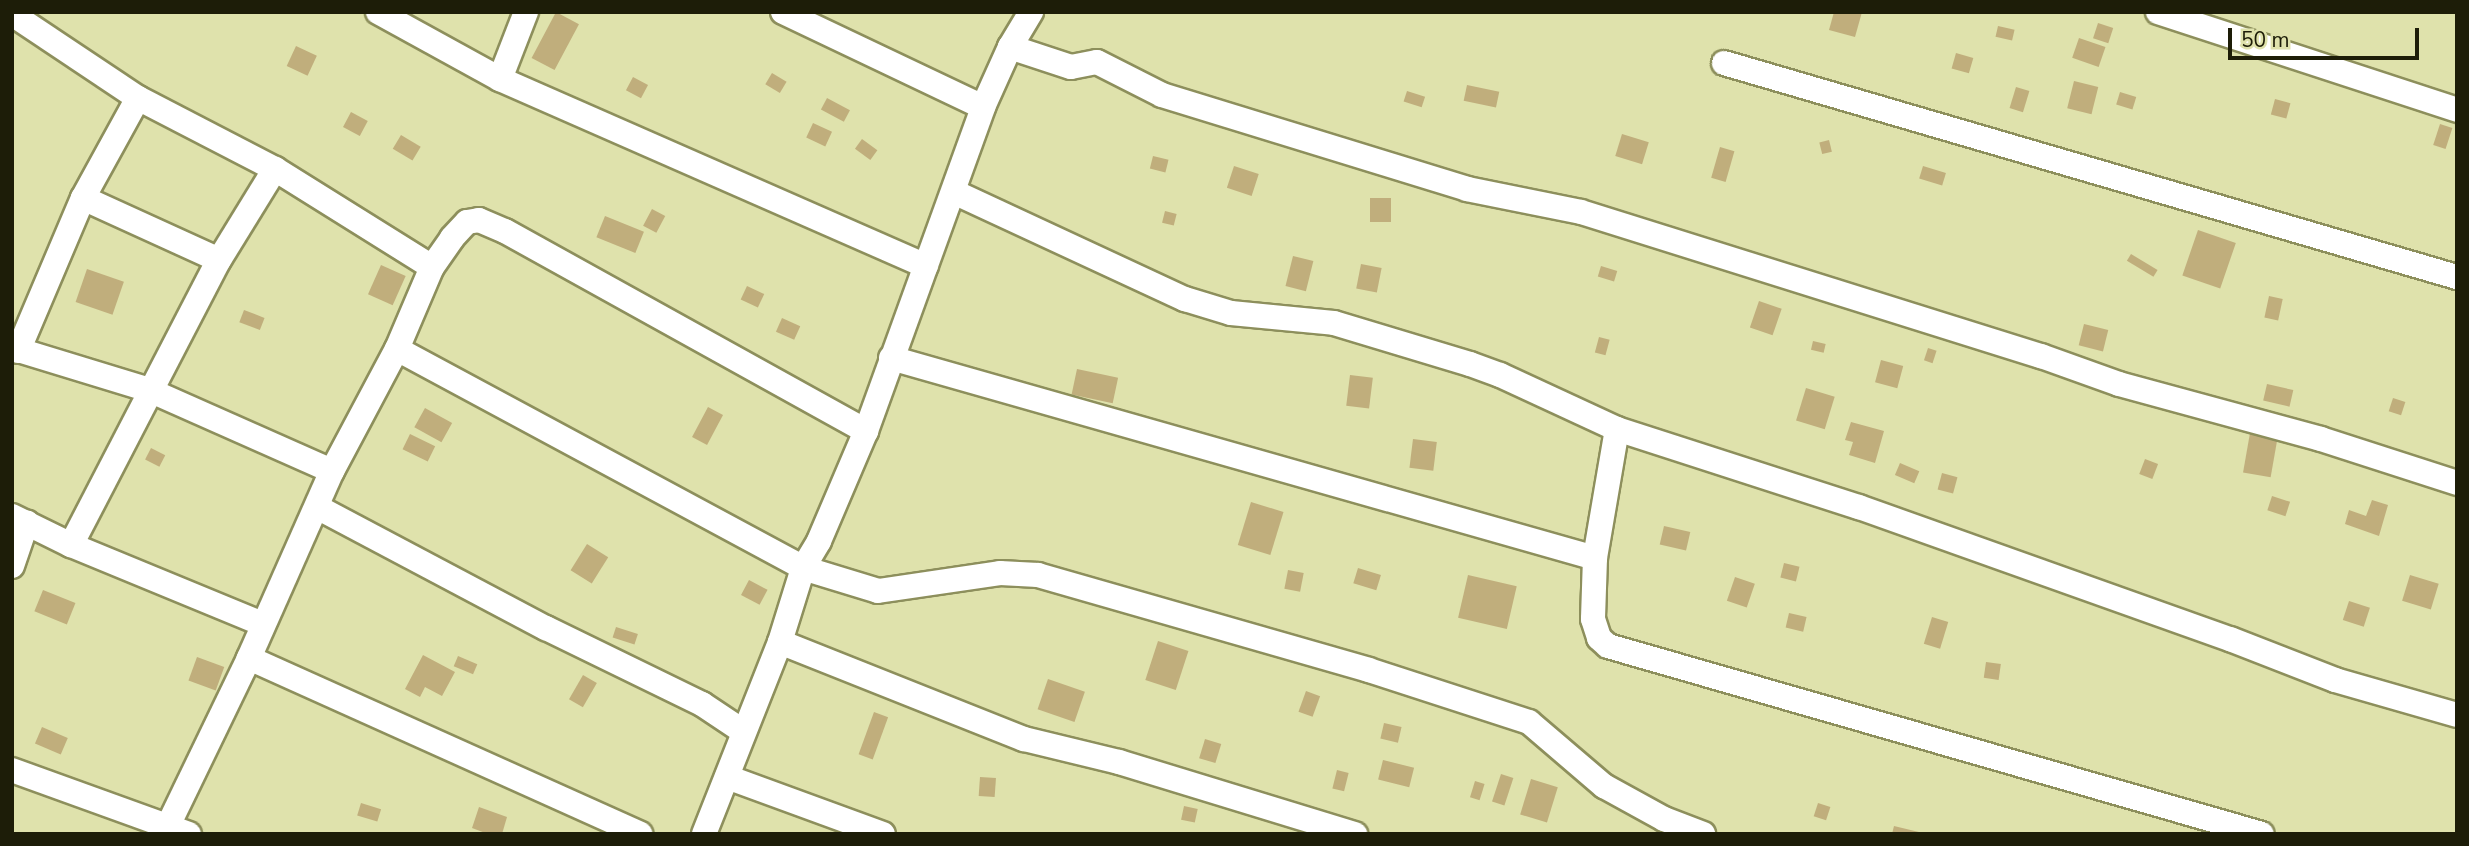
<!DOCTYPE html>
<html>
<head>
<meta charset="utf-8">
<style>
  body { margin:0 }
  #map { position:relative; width:2469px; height:846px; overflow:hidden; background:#dfe2ac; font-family:"Nunito Sans",sans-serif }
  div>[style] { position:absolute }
  .building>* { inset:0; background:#c0ae7c; transform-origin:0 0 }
  .roads { filter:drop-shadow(2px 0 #8d8f5c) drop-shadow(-2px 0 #8d8f5c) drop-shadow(0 2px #8d8f5c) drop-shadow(0 -2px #8d8f5c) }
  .street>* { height:24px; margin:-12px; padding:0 12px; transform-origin:12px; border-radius:12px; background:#fff }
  span { translate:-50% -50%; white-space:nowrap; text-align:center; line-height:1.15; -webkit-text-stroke:6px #dfe2ac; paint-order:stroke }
  .frame { position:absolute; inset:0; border:14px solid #1d1d08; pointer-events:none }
  .scale { position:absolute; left:2228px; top:28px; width:191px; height:32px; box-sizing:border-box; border:4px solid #1d1d08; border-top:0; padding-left:9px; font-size:21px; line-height:24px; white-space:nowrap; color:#1d1d08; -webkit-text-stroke:5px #dfe2ac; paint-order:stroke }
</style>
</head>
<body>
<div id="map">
  <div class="building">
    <i style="left:556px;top:12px;width:26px;height:52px;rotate:28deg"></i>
    <i style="clip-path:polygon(1834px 12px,1862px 12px,1855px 37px,1829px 30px)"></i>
    <i style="left:2098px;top:23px;width:16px;height:16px;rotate:18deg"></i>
    <i style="left:1998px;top:26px;width:17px;height:11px;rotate:13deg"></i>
    <i style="left:2079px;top:38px;width:28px;height:21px;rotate:19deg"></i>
    <i style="left:296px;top:46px;width:23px;height:22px;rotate:25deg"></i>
    <i style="left:1956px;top:53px;width:18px;height:16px;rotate:16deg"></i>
    <i style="left:772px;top:73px;width:17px;height:13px;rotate:31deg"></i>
    <i style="left:633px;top:77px;width:17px;height:15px;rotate:28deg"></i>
    <i style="left:2074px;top:81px;width:25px;height:28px;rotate:14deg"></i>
    <i style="left:1467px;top:85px;width:33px;height:16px;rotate:12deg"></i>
    <i style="left:2016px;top:87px;width:14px;height:22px;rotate:17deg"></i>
    <i style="left:1407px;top:91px;width:19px;height:11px;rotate:18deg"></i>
    <i style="left:2120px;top:92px;width:17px;height:13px;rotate:17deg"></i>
    <i style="left:827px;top:98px;width:26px;height:13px;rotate:28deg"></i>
    <i style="left:2275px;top:99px;width:16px;height:16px;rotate:15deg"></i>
    <i style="left:351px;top:112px;width:19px;height:17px;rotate:28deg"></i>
    <i style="left:813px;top:123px;width:21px;height:16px;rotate:25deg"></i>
    <i style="left:2440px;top:124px;width:13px;height:22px;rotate:18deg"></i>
    <i style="left:1622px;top:134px;width:28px;height:23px;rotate:17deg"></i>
    <i style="left:401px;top:135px;width:23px;height:16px;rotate:31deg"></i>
    <i style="left:862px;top:139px;width:19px;height:12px;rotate:36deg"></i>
    <i style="left:1829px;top:140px;width:12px;height:10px;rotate:76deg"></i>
    <i style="left:1720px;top:147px;width:15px;height:32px;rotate:16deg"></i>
    <i style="left:1153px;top:156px;width:16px;height:13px;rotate:14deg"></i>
    <i style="left:1234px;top:166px;width:26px;height:23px;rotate:18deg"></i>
    <i style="left:1923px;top:166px;width:24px;height:13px;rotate:17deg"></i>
    <i style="left:1370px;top:198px;width:21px;height:24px"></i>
    <i style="left:652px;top:209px;width:15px;height:19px;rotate:28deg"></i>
    <i style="left:1165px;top:211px;width:12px;height:12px;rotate:14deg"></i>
    <i style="left:605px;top:216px;width:42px;height:23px;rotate:22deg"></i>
    <i style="left:2198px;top:230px;width:40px;height:48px;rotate:19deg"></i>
    <i style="left:2131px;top:254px;width:31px;height:8px;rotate:31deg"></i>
    <i style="left:1293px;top:256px;width:21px;height:31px;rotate:14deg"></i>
    <i style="left:1361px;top:264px;width:21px;height:25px;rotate:11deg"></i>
    <i style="left:381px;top:265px;width:27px;height:32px;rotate:24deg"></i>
    <i style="left:1601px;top:266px;width:17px;height:11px;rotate:17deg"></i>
    <i style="left:87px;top:269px;width:39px;height:35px;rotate:19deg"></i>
    <i style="left:747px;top:286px;width:19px;height:15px;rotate:25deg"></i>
    <i style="left:2269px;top:296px;width:14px;height:22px;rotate:12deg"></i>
    <i style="left:1759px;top:301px;width:24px;height:28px;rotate:19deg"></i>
    <i style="left:244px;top:310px;width:22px;height:13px;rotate:21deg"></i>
    <i style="left:782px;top:318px;width:20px;height:15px;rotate:24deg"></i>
    <i style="left:2084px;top:324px;width:25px;height:22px;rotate:14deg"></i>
    <i style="left:1599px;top:337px;width:11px;height:16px;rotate:15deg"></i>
    <i style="left:1813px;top:341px;width:13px;height:9px;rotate:13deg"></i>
    <i style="left:1928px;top:348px;width:9px;height:13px;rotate:18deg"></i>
    <i style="left:1881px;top:360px;width:23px;height:23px;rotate:15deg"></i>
    <i style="left:1077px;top:369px;width:42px;height:26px;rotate:12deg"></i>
    <i style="left:1350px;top:375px;width:23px;height:31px;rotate:7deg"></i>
    <i style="left:2267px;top:384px;width:27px;height:17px;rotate:13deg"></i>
    <i style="left:1806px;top:388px;width:30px;height:34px;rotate:17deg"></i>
    <i style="left:2393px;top:398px;width:13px;height:14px;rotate:18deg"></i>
    <i style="left:708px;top:407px;width:17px;height:34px;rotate:28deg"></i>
    <i style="left:425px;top:408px;width:31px;height:22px;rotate:29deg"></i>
    <i style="clip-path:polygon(1851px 422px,1884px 431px,1875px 463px,1849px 455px,1853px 442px,1845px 440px)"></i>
    <i style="left:2250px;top:433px;width:28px;height:40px;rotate:10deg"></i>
    <i style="left:410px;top:434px;width:28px;height:17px;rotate:26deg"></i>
    <i style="left:1413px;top:439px;width:24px;height:29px;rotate:7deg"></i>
    <i style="left:151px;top:448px;width:16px;height:13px;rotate:27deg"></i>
    <i style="left:2145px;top:459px;width:14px;height:16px;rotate:21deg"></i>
    <i style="left:1900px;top:463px;width:21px;height:13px;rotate:23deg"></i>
    <i style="left:1942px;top:473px;width:16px;height:17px;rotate:15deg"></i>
    <i style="left:2272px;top:496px;width:19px;height:15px;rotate:18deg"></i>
    <i style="clip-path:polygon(2372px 500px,2388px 505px,2379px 536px,2345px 524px,2349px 510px,2366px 516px)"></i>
    <i style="left:1251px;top:502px;width:34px;height:45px;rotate:17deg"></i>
    <i style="left:1664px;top:526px;width:27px;height:19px;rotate:13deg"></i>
    <i style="left:587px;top:544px;width:25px;height:31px;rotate:32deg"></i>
    <i style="left:1784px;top:563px;width:16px;height:15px;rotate:14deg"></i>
    <i style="left:1358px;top:568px;width:24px;height:16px;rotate:17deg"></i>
    <i style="left:1288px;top:570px;width:16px;height:19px;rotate:11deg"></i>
    <i style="left:1468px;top:575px;width:50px;height:44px;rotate:13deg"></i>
    <i style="left:2410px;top:575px;width:30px;height:27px;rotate:17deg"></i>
    <i style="left:1735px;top:577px;width:21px;height:25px;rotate:19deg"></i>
    <i style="left:749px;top:580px;width:21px;height:17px;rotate:28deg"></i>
    <i style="left:43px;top:590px;width:35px;height:23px;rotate:22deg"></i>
    <i style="left:2349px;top:601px;width:22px;height:20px;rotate:18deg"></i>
    <i style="left:1789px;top:613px;width:18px;height:15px;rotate:13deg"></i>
    <i style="left:1932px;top:617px;width:17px;height:28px;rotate:17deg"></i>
    <i style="left:616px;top:627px;width:23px;height:11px;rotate:18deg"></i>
    <i style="left:1158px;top:641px;width:32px;height:41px;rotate:18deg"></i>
    <i style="clip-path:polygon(423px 655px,455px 672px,442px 696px,425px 687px,420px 697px,405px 689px)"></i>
    <i style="left:458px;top:656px;width:21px;height:11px;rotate:23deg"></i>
    <i style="left:197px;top:657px;width:29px;height:25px;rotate:20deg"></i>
    <i style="left:1986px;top:662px;width:15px;height:16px;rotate:8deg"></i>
    <i style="left:583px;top:675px;width:16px;height:28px;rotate:30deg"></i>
    <i style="left:1048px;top:679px;width:39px;height:32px;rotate:19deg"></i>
    <i style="left:1306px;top:691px;width:15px;height:22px;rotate:20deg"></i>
    <i style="left:874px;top:712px;width:15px;height:45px;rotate:20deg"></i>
    <i style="left:1384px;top:723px;width:18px;height:16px;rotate:13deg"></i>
    <i style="left:42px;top:727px;width:28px;height:18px;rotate:23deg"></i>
    <i style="left:1205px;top:739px;width:17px;height:20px;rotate:17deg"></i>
    <i style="left:1383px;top:760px;width:32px;height:20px;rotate:14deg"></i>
    <i style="left:1337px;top:770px;width:12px;height:19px;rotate:14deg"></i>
    <i style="left:1501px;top:774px;width:13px;height:29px;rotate:18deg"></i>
    <i style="left:980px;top:777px;width:16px;height:19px;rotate:4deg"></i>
    <i style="left:1531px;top:779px;width:28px;height:37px;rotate:17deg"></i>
    <i style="left:1475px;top:781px;width:10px;height:17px;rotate:17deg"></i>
    <i style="left:361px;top:803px;width:21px;height:13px;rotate:17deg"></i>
    <i style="left:1818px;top:803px;width:13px;height:14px;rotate:18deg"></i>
    <i style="left:1184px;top:806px;width:14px;height:14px;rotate:12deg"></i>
    <i style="clip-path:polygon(479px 807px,507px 817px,502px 834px,488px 834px,472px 828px)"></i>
    <i style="clip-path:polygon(1894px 826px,1923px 833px,1923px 834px,1892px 834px)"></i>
  </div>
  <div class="roads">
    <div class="street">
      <i style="left:378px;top:12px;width:139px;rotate:28.8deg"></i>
      <i style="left:500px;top:79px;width:465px;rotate:23.7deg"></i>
      <i style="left:783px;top:12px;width:221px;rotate:25.4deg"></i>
      <i style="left:2158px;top:12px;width:315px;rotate:18.1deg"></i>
      <i style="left:12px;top:14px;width:151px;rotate:33.7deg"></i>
      <i style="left:138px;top:98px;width:154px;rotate:27.4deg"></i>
      <i style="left:275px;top:169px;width:185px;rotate:32deg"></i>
      <i style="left:1010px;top:47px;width:64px;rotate:18.2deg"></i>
      <i style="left:1071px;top:67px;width:26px;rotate:-11deg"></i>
      <i style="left:1097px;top:62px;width:73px;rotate:26.9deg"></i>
      <i style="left:1162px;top:95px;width:319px;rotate:17.1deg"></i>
      <i style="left:1467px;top:189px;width:116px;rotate:11.4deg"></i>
      <i style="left:1581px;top:212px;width:482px;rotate:17.4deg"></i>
      <i style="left:2041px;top:356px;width:83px;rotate:19.7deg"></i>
      <i style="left:2119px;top:384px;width:209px;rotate:15.2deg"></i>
      <i style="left:2321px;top:439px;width:143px;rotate:17.9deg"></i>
      <i style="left:1724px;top:63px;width:764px;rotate:16.28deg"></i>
      <i style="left:500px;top:79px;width:72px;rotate:-68.8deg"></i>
      <i style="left:954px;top:192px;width:255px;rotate:24.9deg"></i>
      <i style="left:1185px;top:299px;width:48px;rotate:16.9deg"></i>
      <i style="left:1231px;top:313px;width:103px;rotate:5.5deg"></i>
      <i style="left:1334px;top:323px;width:142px;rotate:16.8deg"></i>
      <i style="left:1470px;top:364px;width:32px;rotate:20deg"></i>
      <i style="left:1500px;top:375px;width:129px;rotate:24.8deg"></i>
      <i style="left:1617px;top:429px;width:254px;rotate:17.9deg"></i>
      <i style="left:1859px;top:507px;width:394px;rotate:19.6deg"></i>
      <i style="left:2230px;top:639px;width:113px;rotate:21.3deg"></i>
      <i style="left:2335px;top:680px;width:127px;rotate:16deg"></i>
      <i style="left:83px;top:198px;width:149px;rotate:24.5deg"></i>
      <i style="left:12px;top:348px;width:143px;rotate:17deg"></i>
      <i style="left:149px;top:390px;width:200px;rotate:23.9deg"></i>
      <i style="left:397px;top:349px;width:89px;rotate:-66.9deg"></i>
      <i style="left:432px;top:267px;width:35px;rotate:-55deg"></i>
      <i style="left:452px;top:238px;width:22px;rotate:-47deg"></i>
      <i style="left:467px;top:222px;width:12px;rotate:-9deg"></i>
      <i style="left:479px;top:220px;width:28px;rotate:23deg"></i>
      <i style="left:505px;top:231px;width:413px;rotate:29deg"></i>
      <i style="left:18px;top:351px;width:166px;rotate:-67deg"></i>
      <i style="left:83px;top:198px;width:114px;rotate:-61.2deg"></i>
      <i style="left:891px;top:358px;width:732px;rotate:15.86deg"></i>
      <i style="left:1617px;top:429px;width:131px;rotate:99.7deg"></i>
      <i style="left:1595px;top:558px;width:61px;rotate:91.9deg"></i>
      <i style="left:1593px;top:619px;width:20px;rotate:72deg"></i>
      <i style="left:1599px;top:638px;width:12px;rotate:42deg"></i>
      <i style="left:1608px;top:646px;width:680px;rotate:16.04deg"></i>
      <i style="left:317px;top:507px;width:259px;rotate:27.9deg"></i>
      <i style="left:546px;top:628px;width:174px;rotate:26deg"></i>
      <i style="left:702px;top:704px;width:50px;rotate:33.7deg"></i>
      <i style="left:12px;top:516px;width:66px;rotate:26.2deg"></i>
      <i style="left:71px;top:545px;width:208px;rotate:22.4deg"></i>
      <i style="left:71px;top:545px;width:321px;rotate:-62.6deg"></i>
      <i style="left:219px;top:260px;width:107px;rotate:-58.4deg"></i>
      <i style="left:12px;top:566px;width:46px;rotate:-71.2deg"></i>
      <i style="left:780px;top:642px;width:263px;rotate:21.7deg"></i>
      <i style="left:1024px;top:739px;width:98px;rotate:13.6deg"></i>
      <i style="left:1119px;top:762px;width:247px;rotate:17deg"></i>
      <i style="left:249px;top:658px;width:429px;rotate:24.2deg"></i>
      <i style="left:12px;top:770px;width:188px;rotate:19.9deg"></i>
      <i style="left:727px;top:777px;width:166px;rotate:20.1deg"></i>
      <i style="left:164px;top:834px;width:195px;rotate:-64.2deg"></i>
      <i style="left:249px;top:658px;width:205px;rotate:-66.1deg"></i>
      <i style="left:332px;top:471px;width:138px;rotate:-62deg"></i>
      <i style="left:397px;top:349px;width:461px;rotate:28.3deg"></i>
      <i style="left:803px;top:568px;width:78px;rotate:17deg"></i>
      <i style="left:878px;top:591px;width:123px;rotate:-8.4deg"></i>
      <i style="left:1000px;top:573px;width:38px;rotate:3deg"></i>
      <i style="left:1038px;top:575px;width:344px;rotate:16deg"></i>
      <i style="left:1369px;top:670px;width:168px;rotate:18deg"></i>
      <i style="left:1529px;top:722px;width:99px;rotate:40.5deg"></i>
      <i style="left:1604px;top:786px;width:68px;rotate:28.8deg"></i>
      <i style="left:1664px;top:819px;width:42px;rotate:21deg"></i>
      <i style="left:704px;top:834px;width:206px;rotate:-68.4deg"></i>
      <i style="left:780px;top:642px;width:77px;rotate:-72.7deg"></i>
      <i style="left:803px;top:568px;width:31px;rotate:-59deg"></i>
      <i style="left:819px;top:541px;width:120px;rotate:-66.9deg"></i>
      <i style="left:866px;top:431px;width:344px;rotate:-70.1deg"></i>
      <i style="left:983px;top:107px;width:66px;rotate:-65.8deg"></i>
      <i style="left:1010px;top:47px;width:41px;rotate:-59deg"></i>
    </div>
  </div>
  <div class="frame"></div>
  <div class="scale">50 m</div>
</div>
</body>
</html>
